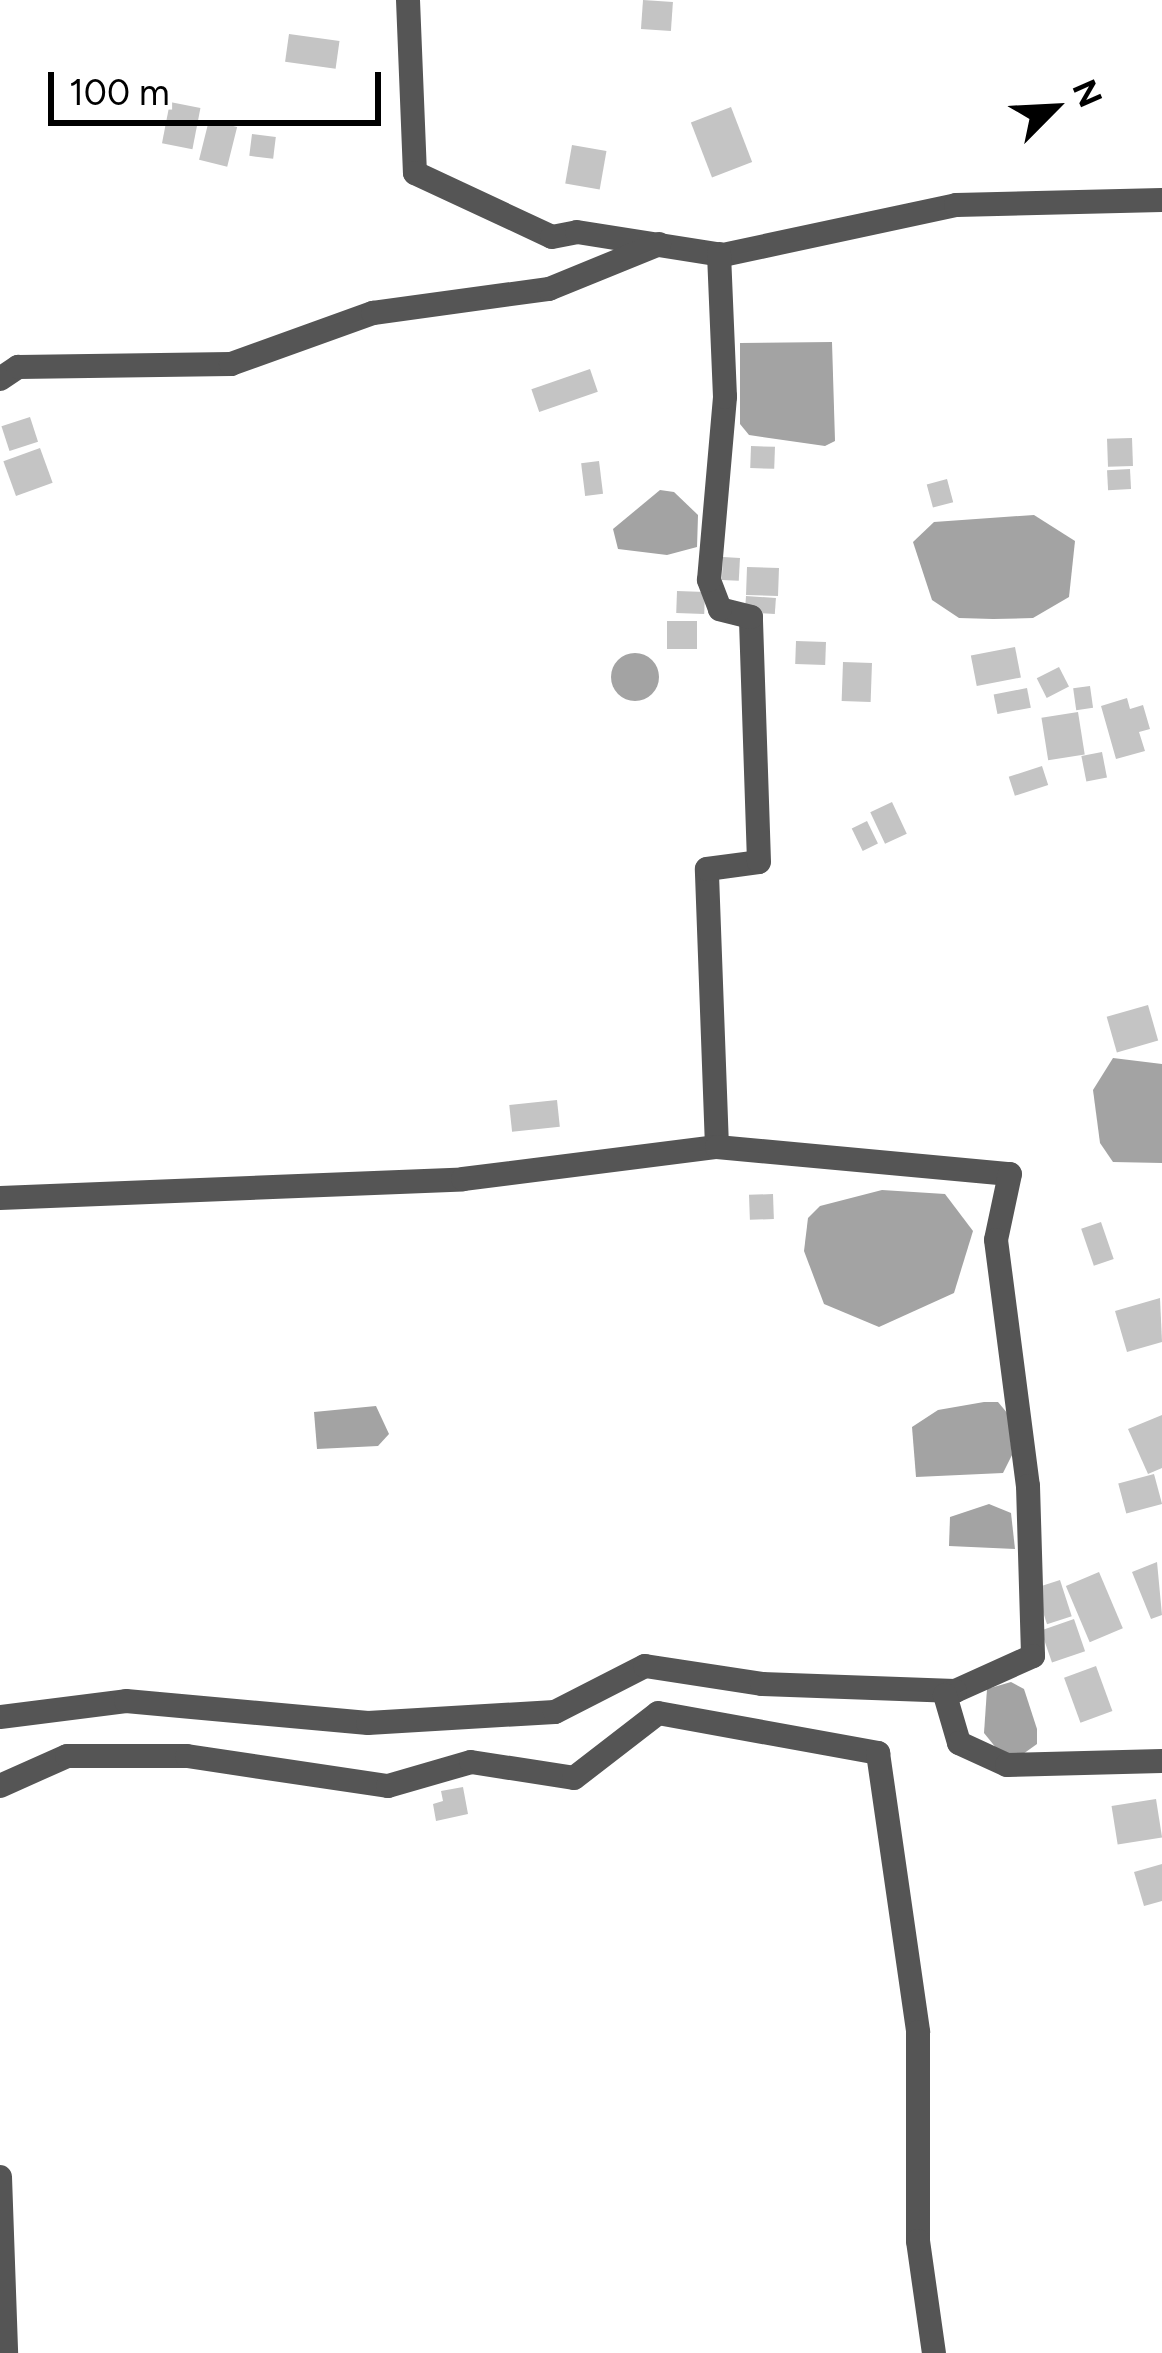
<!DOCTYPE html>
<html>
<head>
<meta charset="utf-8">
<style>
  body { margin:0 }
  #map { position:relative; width:1162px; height:2353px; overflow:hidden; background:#fff; font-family:Figtree,sans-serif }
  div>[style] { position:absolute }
  .water>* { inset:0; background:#a3a3a3 }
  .round { border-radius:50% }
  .building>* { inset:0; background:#c4c4c4; transform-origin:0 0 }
  .minor>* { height:24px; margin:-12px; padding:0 12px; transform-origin:12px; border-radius:12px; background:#555 }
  span { translate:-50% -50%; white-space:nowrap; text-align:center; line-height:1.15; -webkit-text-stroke:9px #fff; paint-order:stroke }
  .north { position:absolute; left:994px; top:48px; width:120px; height:120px; -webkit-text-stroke:9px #fff; paint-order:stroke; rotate:66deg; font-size:33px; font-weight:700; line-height:48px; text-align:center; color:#000 }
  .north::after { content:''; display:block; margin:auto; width:42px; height:54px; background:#000; clip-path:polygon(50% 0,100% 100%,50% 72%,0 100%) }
  .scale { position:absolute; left:48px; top:72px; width:333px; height:54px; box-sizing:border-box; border:6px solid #000; border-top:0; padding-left:15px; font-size:36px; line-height:42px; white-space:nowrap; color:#000; -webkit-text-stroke:9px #fff; paint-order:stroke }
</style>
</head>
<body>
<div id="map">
  <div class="water">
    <i style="clip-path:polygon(832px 342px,835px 441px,825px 446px,749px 435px,740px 424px,740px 343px)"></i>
    <i style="clip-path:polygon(660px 490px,674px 492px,698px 515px,697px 547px,667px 555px,618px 549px,613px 529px)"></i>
    <i style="clip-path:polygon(1034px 515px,1075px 541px,1069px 597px,1033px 618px,993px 619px,959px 618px,932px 600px,913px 542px,934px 522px)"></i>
    <i class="round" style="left:611px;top:653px;width:48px;height:48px"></i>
    <i style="clip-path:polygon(1113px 1058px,1162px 1064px,1162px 1163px,1113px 1162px,1100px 1143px,1093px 1090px)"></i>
    <i style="clip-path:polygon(882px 1190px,945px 1194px,973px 1231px,954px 1293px,879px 1327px,824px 1304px,804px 1251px,808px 1218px,820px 1206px)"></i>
    <i style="clip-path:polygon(984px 1402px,998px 1402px,1008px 1414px,1012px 1455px,1003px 1473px,916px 1477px,912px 1427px,938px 1410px)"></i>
    <i style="clip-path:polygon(376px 1406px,389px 1434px,378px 1446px,317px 1449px,314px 1412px)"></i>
    <i style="clip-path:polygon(989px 1504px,1011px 1513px,1015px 1549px,949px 1546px,950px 1517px)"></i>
    <i style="clip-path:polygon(1011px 1682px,1024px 1689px,1037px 1729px,1037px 1744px,1023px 1754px,1001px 1754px,984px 1733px,987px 1689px)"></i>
  </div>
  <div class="building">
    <i style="left:643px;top:0;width:30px;height:29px;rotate:4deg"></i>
    <i style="left:289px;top:34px;width:51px;height:28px;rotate:8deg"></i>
    <i style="left:170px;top:102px;width:31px;height:42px;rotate:11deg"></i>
    <i style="left:731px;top:107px;width:59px;height:43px;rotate:69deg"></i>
    <i style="left:209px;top:120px;width:29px;height:41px;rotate:14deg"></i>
    <i style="left:252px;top:134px;width:24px;height:22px;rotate:7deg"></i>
    <i style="left:572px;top:145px;width:35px;height:39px;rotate:10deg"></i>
    <i style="left:590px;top:369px;width:24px;height:62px;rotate:71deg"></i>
    <i style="left:30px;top:417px;width:26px;height:30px;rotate:72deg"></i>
    <i style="left:1132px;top:438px;width:28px;height:25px;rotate:88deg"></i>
    <i style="left:751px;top:446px;width:24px;height:22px;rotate:2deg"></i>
    <i style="left:40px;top:448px;width:37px;height:39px;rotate:70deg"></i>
    <i style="left:599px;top:461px;width:33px;height:18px;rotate:83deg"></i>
    <i style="left:1130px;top:469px;width:20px;height:23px;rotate:87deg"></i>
    <i style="left:947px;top:479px;width:24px;height:21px;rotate:75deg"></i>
    <i style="left:723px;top:557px;width:17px;height:23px;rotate:3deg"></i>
    <i style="left:747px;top:567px;width:32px;height:28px;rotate:2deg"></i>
    <i style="left:677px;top:591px;width:28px;height:22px;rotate:2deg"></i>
    <i style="left:746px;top:596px;width:30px;height:16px;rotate:4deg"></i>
    <i style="left:697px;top:621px;width:28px;height:30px;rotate:90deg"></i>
    <i style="left:796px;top:641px;width:30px;height:23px;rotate:2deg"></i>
    <i style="left:1015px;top:647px;width:31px;height:45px;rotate:79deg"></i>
    <i style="left:843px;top:662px;width:29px;height:39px;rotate:2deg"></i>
    <i style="left:1059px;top:667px;width:22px;height:25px;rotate:63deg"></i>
    <i style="left:1090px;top:686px;width:22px;height:17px;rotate:82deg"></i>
    <i style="left:1027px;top:688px;width:20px;height:34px;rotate:79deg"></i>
    <i style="clip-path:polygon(1127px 698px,1130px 709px,1143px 705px,1150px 729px,1139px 732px,1145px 751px,1116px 759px,1101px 706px)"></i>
    <i style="left:1078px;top:712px;width:43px;height:37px;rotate:81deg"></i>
    <i style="left:1102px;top:752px;width:26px;height:21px;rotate:79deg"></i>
    <i style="left:1042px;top:766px;width:20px;height:35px;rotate:72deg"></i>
    <i style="left:892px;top:802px;width:35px;height:24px;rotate:65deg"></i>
    <i style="left:867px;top:821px;width:25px;height:17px;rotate:64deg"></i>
    <i style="left:1148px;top:1005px;width:37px;height:43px;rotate:74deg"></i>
    <i style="left:557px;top:1100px;width:27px;height:48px;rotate:84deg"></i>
    <i style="left:773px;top:1194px;width:25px;height:24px;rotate:88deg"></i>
    <i style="left:1101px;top:1222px;width:39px;height:21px;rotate:71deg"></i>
    <i style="clip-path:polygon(1160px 1298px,1162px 1342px,1127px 1352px,1115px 1311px)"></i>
    <i style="clip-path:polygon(1162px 1415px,1162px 1468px,1148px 1474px,1128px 1429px)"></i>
    <i style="left:1154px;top:1474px;width:31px;height:37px;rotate:75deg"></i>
    <i style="clip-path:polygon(1157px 1562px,1162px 1615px,1151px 1619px,1132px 1572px)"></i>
    <i style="left:1099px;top:1572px;width:61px;height:36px;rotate:67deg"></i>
    <i style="left:1060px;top:1580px;width:38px;height:26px;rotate:72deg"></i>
    <i style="left:1074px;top:1619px;width:34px;height:35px;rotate:71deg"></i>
    <i style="left:1096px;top:1666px;width:48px;height:34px;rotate:70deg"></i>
    <i style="clip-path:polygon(463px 1787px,468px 1814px,436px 1821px,433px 1804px,443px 1801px,441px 1791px)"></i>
    <i style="left:1156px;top:1799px;width:39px;height:45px;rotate:81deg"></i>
    <i style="clip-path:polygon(1162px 1864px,1162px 1901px,1144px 1906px,1134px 1872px)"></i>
  </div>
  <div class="minor">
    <i style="left:408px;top:0;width:173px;rotate:87.7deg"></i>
    <i style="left:415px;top:173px;width:151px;rotate:25deg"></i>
    <i style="left:552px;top:237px;width:25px;rotate:-11deg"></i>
    <i style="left:577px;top:232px;width:148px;rotate:9deg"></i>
    <i style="left:723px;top:255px;width:238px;rotate:-12.1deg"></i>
    <i style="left:956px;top:205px;width:206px;rotate:-1.4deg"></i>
    <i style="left:0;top:379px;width:22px;rotate:-34deg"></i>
    <i style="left:18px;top:367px;width:213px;rotate:-0.8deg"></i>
    <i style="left:231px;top:364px;width:151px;rotate:-19.8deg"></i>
    <i style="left:373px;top:313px;width:178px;rotate:-7.8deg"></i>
    <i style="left:549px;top:289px;width:119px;rotate:-22.2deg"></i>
    <i style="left:717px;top:1147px;width:278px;rotate:-92.1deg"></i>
    <i style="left:707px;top:869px;width:52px;rotate:-7.7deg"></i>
    <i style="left:759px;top:862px;width:245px;rotate:-91.9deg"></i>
    <i style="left:751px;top:617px;width:32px;rotate:-166deg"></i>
    <i style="left:720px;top:609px;width:31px;rotate:-111deg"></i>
    <i style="left:709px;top:580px;width:184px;rotate:-85deg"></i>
    <i style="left:725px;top:397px;width:143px;rotate:-92.4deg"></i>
    <i style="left:0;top:1198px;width:463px;rotate:-2.3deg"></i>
    <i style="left:463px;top:1179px;width:256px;rotate:-7.2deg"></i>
    <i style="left:717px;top:1147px;width:294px;rotate:5.3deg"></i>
    <i style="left:1010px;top:1174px;width:67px;rotate:102deg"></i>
    <i style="left:996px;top:1240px;width:248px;rotate:82.6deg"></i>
    <i style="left:1028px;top:1486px;width:170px;rotate:88.3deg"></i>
    <i style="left:1033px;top:1656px;width:85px;rotate:155.8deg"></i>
    <i style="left:0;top:1717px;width:127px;rotate:-7.2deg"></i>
    <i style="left:126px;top:1701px;width:243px;rotate:5.2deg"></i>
    <i style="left:368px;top:1723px;width:187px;rotate:-3.4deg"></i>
    <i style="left:555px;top:1712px;width:101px;rotate:-27.1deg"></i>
    <i style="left:645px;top:1666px;width:118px;rotate:8.7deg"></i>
    <i style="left:762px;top:1684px;width:193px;rotate:2.1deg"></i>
    <i style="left:955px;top:1691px;width:11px;rotate:158deg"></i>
    <i style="left:945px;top:1695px;width:50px;rotate:73.7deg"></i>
    <i style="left:959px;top:1743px;width:53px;rotate:24.6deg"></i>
    <i style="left:1007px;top:1765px;width:155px;rotate:-1.5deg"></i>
    <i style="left:0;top:1786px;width:73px;rotate:-24.1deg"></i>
    <i style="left:67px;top:1756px;width:120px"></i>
    <i style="left:187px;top:1756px;width:203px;rotate:8.5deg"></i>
    <i style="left:388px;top:1786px;width:86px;rotate:-16.1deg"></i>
    <i style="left:471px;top:1762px;width:104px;rotate:8.8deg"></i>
    <i style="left:574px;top:1778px;width:106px;rotate:-37.7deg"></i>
    <i style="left:658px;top:1713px;width:224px;rotate:10.3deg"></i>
    <i style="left:878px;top:1753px;width:282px;rotate:81.8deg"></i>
    <i style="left:918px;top:2032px;width:209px;rotate:90deg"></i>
    <i style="left:918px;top:2241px;width:113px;rotate:81.9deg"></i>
    <i style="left:0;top:2177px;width:176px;rotate:88deg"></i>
  </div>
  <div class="north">N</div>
  <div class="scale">100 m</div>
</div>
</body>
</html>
